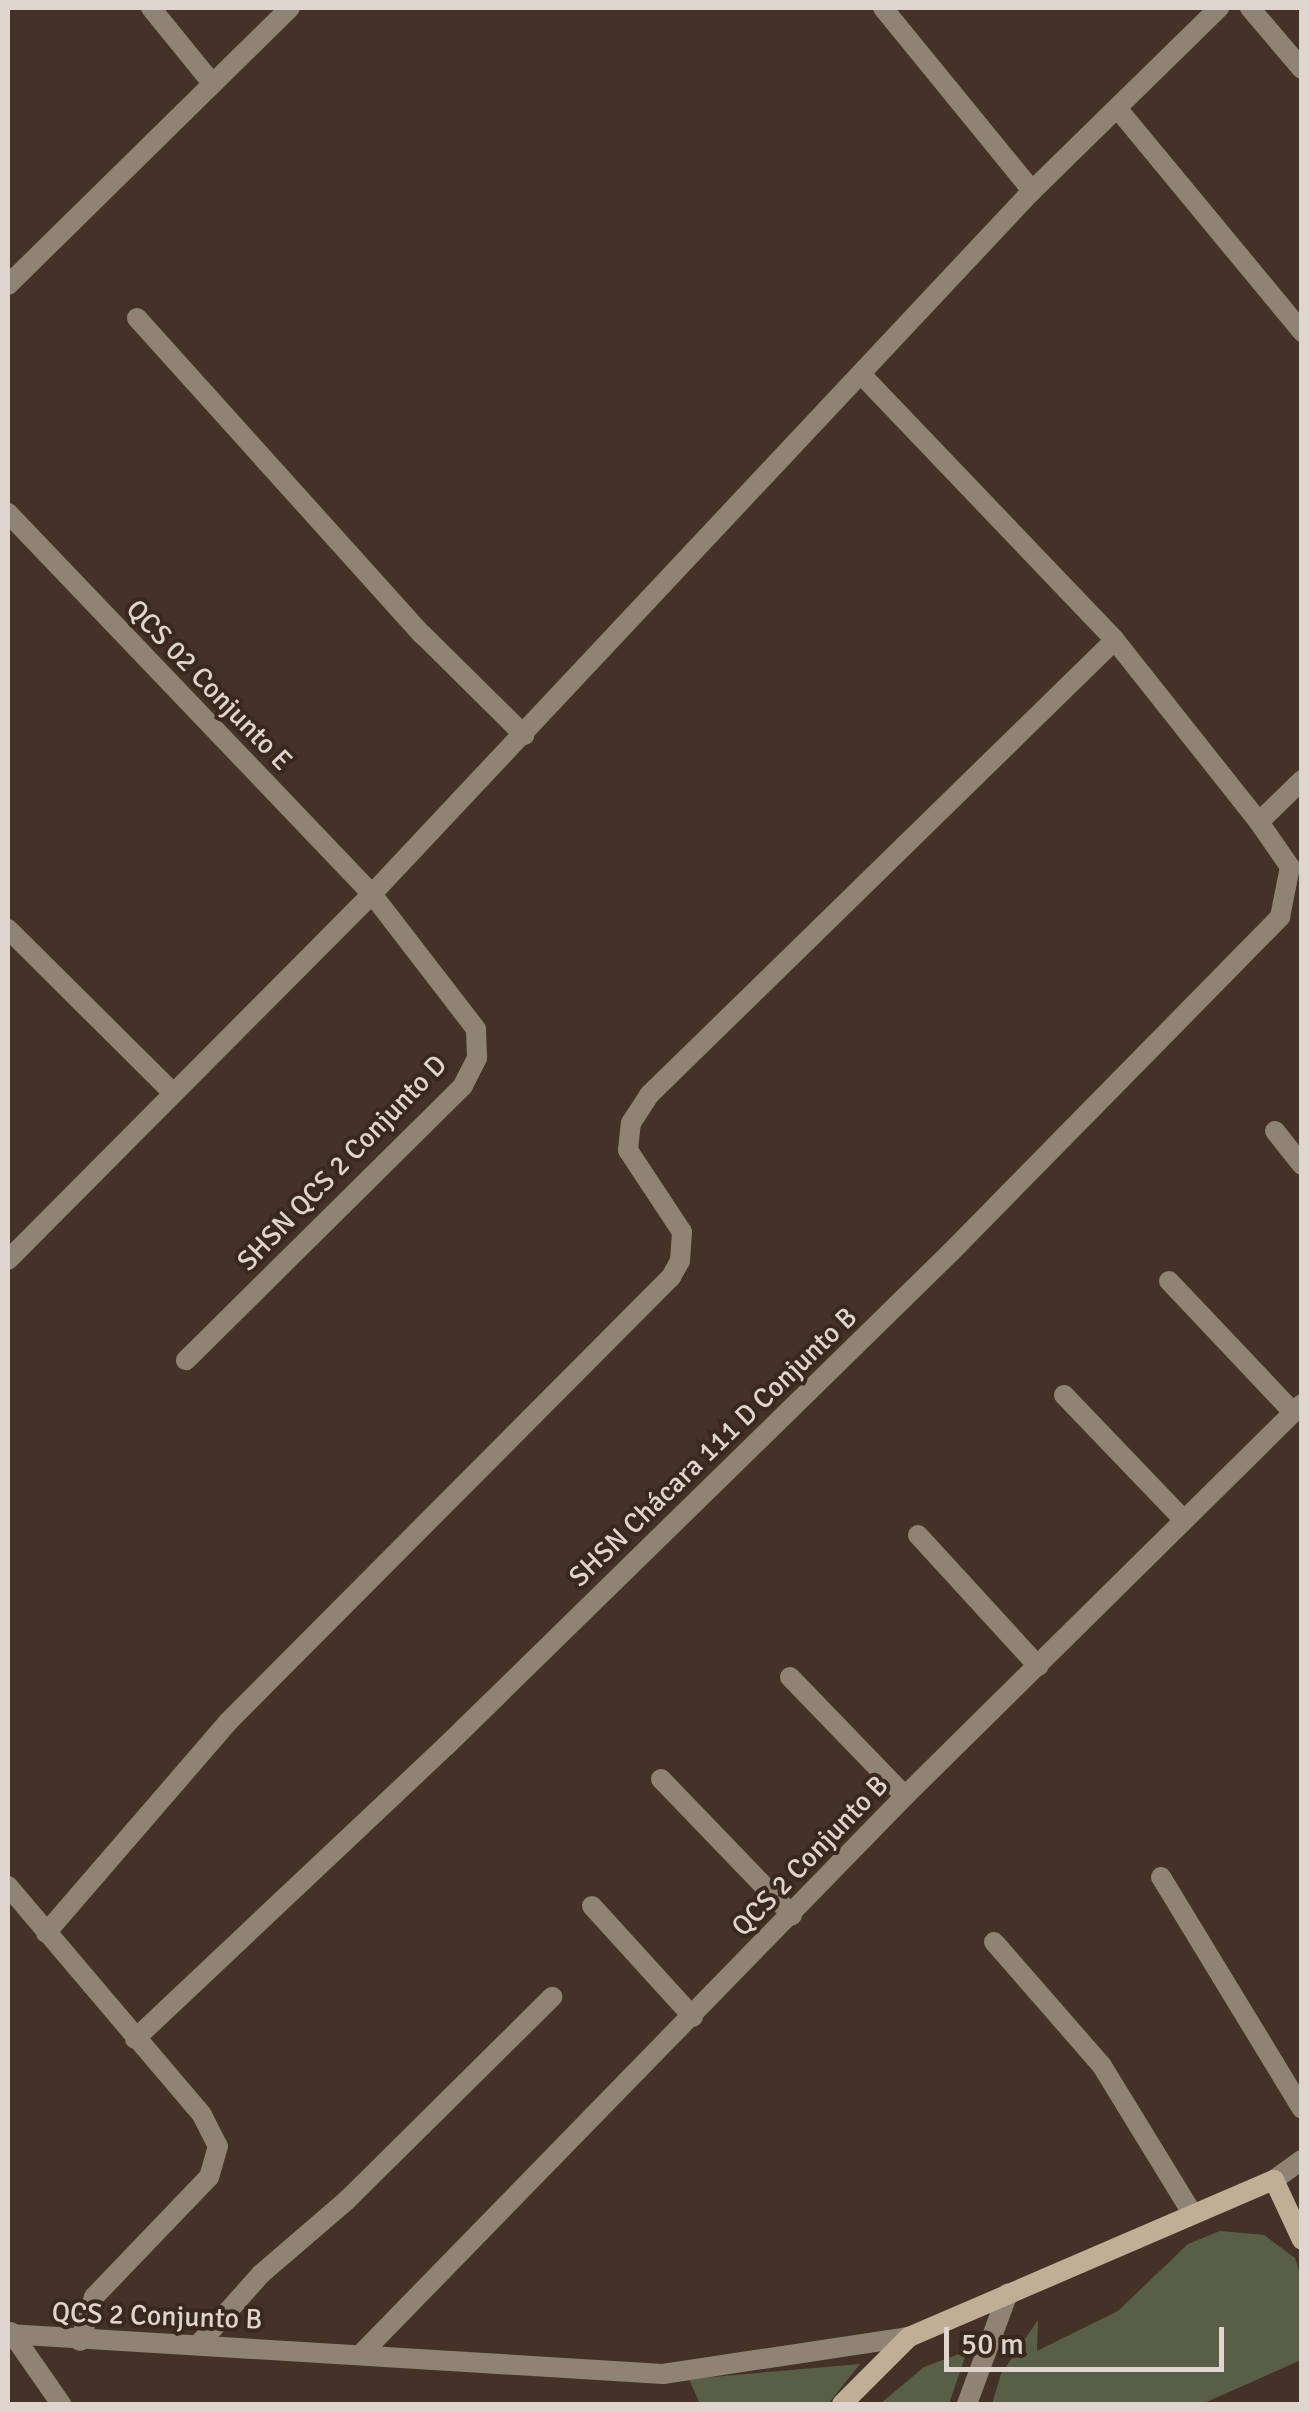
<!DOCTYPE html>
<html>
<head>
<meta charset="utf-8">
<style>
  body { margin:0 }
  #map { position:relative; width:1309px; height:2412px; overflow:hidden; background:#443228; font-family:Signika,sans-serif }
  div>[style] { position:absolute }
  .green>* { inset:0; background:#595f47 }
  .lane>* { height:20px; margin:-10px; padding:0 10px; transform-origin:10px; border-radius:10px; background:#8e8374 }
  .street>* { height:20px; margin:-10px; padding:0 10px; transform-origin:10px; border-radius:10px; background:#8e8374 }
  .secondary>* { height:20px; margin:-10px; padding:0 10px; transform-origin:10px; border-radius:10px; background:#c0af96 }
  span { translate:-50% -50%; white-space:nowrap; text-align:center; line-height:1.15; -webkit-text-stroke:8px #39281e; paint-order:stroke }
  .street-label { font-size:28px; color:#e0d4ce }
  .frame { position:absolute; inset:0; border:10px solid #e0d4ce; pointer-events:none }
  .scale { position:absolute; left:944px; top:2327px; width:280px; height:45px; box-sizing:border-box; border:5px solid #e0d4ce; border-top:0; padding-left:12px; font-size:30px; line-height:35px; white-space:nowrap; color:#e0d4ce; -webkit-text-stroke:8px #39281e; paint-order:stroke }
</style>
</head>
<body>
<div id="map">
  <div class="green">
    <i style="clip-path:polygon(1220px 2231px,1264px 2235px,1295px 2258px,1301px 2277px,1301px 2360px,1202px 2404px,992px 2404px,1001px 2374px,1038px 2320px,1037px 2351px,1118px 2311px,1188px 2244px)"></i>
    <i style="clip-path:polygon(967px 2351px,949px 2404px,880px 2404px,924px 2367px)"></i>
    <i style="clip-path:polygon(860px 2364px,828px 2404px,700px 2404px,689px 2379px)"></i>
  </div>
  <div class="lane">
    <i style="left:967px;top:2404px;width:118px;rotate:-69.7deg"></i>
  </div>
  <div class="street">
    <i style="left:151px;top:8px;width:97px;rotate:50.9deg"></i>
    <i style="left:883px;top:8px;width:236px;rotate:50.8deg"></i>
    <i style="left:1250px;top:8px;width:80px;rotate:49.6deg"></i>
    <i style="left:1117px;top:108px;width:291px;rotate:50.4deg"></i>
    <i style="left:8px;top:285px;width:395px;rotate:-44.5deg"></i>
    <i style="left:137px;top:318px;width:426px;rotate:48deg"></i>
    <i style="left:422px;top:634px;width:144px;rotate:44.7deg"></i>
    <i style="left:8px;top:513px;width:527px;rotate:46.31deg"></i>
    <i style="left:372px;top:894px;width:170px;rotate:52.4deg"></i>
    <i style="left:476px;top:1029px;width:29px;rotate:88deg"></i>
    <i style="left:477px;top:1058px;width:31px;rotate:117deg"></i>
    <i style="left:463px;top:1086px;width:390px;rotate:135.3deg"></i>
    <i style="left:1259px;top:822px;width:60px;rotate:-44.3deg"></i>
    <i style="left:8px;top:929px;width:230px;rotate:44.8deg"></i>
    <i style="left:1275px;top:1131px;width:43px;rotate:51.5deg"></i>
    <i style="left:8px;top:1260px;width:516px;rotate:-45.16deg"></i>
    <i style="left:372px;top:894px;width:964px;rotate:-46.81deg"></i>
    <i style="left:1032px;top:191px;width:262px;rotate:-44.4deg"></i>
    <i style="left:1169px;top:1281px;width:180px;rotate:46.6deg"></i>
    <i style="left:1064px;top:1395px;width:173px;rotate:46.2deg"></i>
    <i style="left:918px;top:1535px;width:178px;rotate:47.5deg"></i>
    <i style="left:790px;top:1677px;width:165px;rotate:46deg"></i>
    <i style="left:661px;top:1779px;width:189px;rotate:46.1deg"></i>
    <i style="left:1161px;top:1877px;width:271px;rotate:58.7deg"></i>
    <i style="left:8px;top:1886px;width:300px;rotate:49.7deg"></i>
    <i style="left:202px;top:2115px;width:35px;rotate:63deg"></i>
    <i style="left:218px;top:2146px;width:32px;rotate:106deg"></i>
    <i style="left:209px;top:2177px;width:166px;rotate:133.8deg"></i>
    <i style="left:94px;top:2297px;width:46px;rotate:107.7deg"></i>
    <i style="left:592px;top:1906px;width:150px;rotate:47.7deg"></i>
    <i style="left:46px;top:1933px;width:279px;rotate:-49.2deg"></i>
    <i style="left:228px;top:1722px;width:628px;rotate:-45.13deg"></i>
    <i style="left:671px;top:1277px;width:18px;rotate:-61deg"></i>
    <i style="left:680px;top:1261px;width:29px;rotate:-86deg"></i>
    <i style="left:682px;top:1232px;width:98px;rotate:-123.4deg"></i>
    <i style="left:628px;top:1150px;width:27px;rotate:-84deg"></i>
    <i style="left:631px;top:1123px;width:33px;rotate:-57deg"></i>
    <i style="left:649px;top:1095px;width:651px;rotate:-44.32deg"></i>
    <i style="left:994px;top:1942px;width:164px;rotate:48.9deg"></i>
    <i style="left:1102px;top:2066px;width:170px;rotate:58.5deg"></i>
    <i style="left:135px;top:2039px;width:426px;rotate:-43.3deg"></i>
    <i style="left:445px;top:1747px;width:708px;rotate:-44.37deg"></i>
    <i style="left:951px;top:1252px;width:470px;rotate:-45.5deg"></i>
    <i style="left:1280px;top:917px;width:51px;rotate:-78.7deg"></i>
    <i style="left:1290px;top:867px;width:55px;rotate:-124.6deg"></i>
    <i style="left:1259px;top:822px;width:232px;rotate:-128.4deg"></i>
    <i style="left:1115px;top:640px;width:366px;rotate:-133.7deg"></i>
    <i style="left:1274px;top:2180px;width:34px;rotate:-36deg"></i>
    <i style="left:11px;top:2332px;width:88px;rotate:55.2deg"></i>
    <i style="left:8px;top:2334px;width:656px;rotate:3.49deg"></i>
    <i style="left:663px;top:2374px;width:249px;rotate:-8.6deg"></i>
    <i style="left:198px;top:2345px;width:95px;rotate:-48.4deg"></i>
    <i style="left:261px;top:2274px;width:113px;rotate:-40.7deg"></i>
    <i style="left:347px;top:2200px;width:289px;rotate:-44.7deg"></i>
    <i style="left:364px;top:2351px;width:775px;rotate:-45.73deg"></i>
    <i style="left:905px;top:1796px;width:558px;rotate:-44.64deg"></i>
  </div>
  <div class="secondary">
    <i style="left:842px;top:2404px;width:95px;rotate:-45deg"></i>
    <i style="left:909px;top:2337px;width:397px;rotate:-23.3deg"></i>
    <i style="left:1274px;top:2180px;width:66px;rotate:65deg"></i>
  </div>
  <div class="street-label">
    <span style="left:209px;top:685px;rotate:46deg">QCS 02 Conjunto E</span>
    <span style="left:342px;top:1163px;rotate:-46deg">SHSN QCS 2 Conjunto D</span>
    <span style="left:713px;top:1447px;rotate:-44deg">SHSN Chácara 111 D Conjunto B</span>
    <span style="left:810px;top:1856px;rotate:-46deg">QCS 2 Conjunto B</span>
    <span style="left:157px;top:2316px;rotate:2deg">QCS 2 Conjunto B</span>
  </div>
  <div class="frame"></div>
  <div class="scale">50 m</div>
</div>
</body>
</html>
